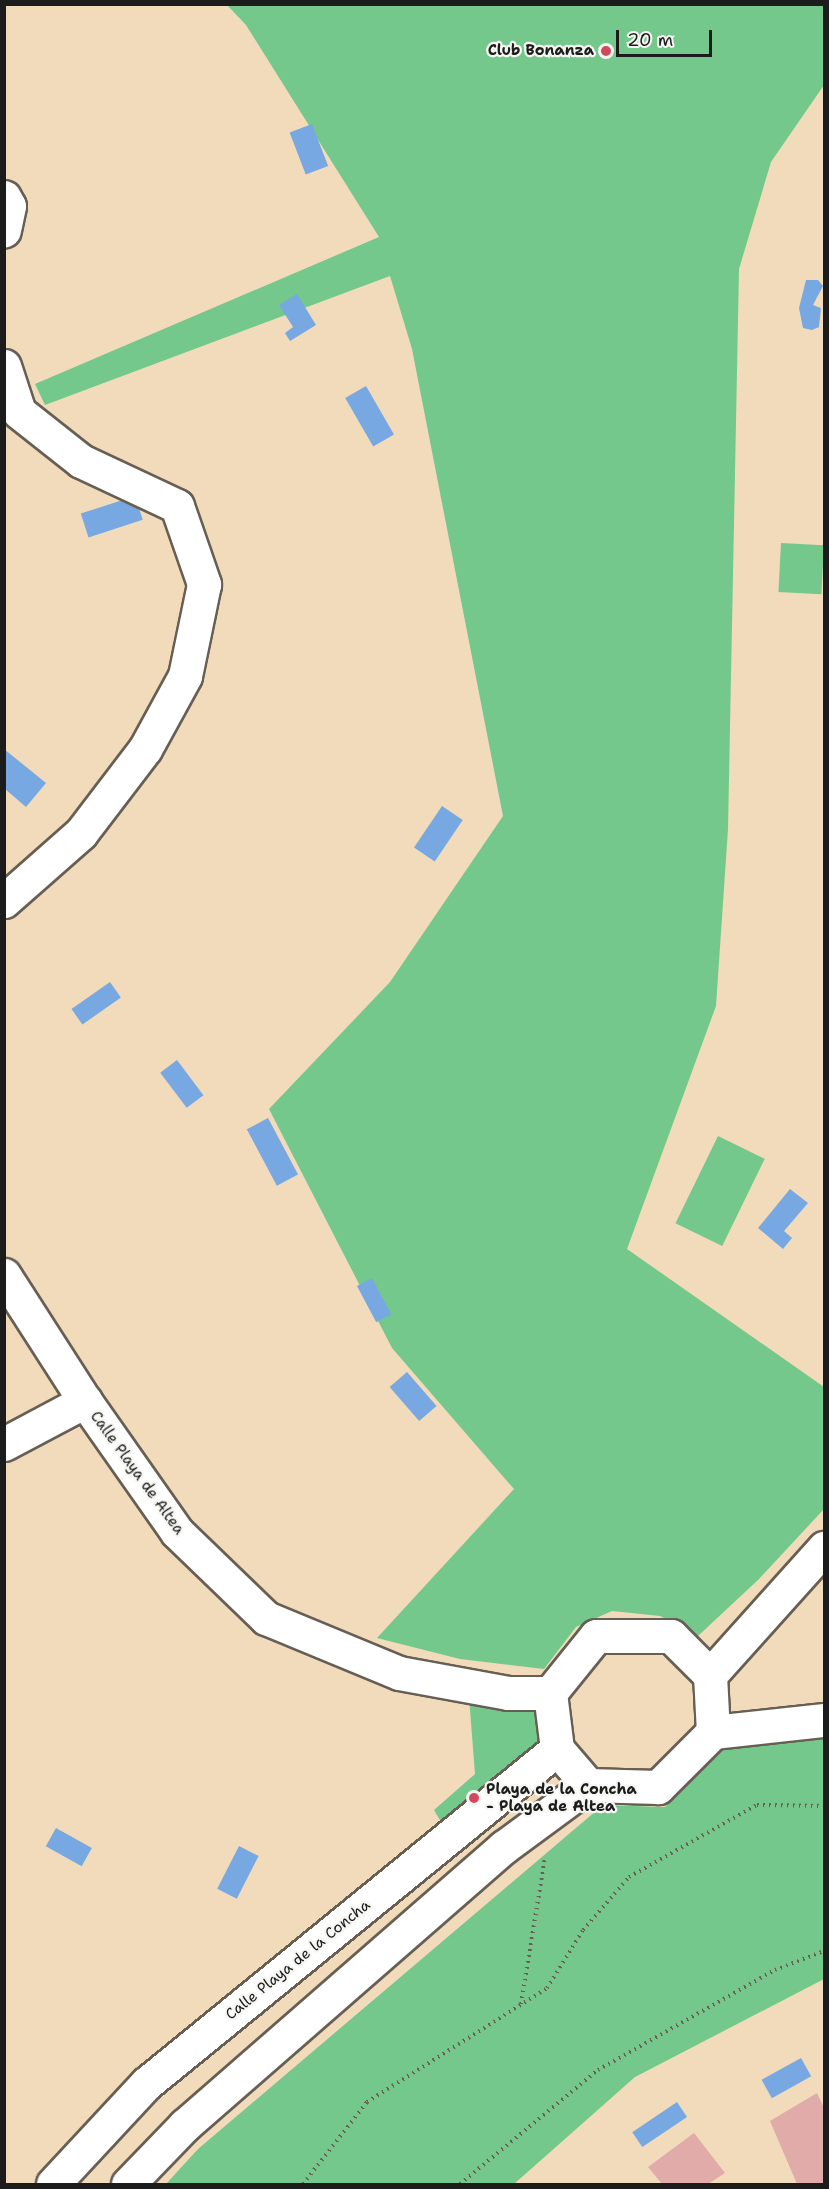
<!DOCTYPE html>
<html>
<head>
<meta charset="utf-8">
<style>
  body { margin:0 }
  #map { position:relative; width:829px; height:2189px; overflow:hidden; background:#f1dbbb; font-family:"Shantell Sans",sans-serif }
  div>[style] { position:absolute }
  .green>* { inset:0; background:#74c88b; transform-origin:0 0 }
  .water>* { inset:0; background:#77a8e2; transform-origin:0 0 }
  .building>* { inset:0; background:#e0aba9 }
  .path>* { height:4px; margin-top:-2px; transform-origin:0; background:repeating-linear-gradient(90deg,#675f54 0 1.5px,transparent 0 6px) }
  .roads { filter:drop-shadow(2px 0 #675f54) drop-shadow(-2px 0 #675f54) drop-shadow(0 2px #675f54) drop-shadow(0 -2px #675f54) }
  .street>* { height:33px; margin:-16.5px; padding:0 16.5px; transform-origin:16.5px; border-radius:16.5px; background:#fff }
  .dots>* { width:16px; height:16px; translate:-50% -50%; box-sizing:border-box; border:3px solid #f6f6f2; border-radius:50% }
  span { translate:-50% -50%; white-space:nowrap; text-align:center; line-height:1.15; -webkit-text-stroke:4.5px #f6f6f2; paint-order:stroke }
  .poi-label { font-size:15px; color:#1c1c1c; font-weight:700 }
  .right { translate:-100% -50%; text-align:right }
  .left { translate:0 -50%; text-align:left }
  .street-label { font-size:15px; color:#1c1c1c }
  .frame { position:absolute; inset:0; border:6px solid #1c1c1c; pointer-events:none }
  .scale { position:absolute; left:616px; top:30px; width:96px; height:27px; box-sizing:border-box; border:3px solid #1c1c1c; border-top:0; padding-left:8px; font-size:18px; line-height:21px; white-space:nowrap; color:#1c1c1c; -webkit-text-stroke:4px #f6f6f2; paint-order:stroke }
</style>
</head>
<body>
<div id="map">
  <div class="green">
    <i style="clip-path:polygon(227px 5px,824px 5px,824px 85px,771px 162px,739px 269px,728px 829px,716px 1006px,627px 1249px,824px 1387px,824px 1509px,759px 1579px,698px 1636px,660px 1616px,612px 1611px,576px 1627px,544px 1669px,460px 1659px,377px 1638px,514px 1489px,392px 1348px,269px 1109px,390px 982px,503px 816px,412px 349px,390px 276px,45px 405px,35px 384px,379px 237px,246px 25px)"></i>
    <i style="left:781px;top:543px;width:43px;height:49px;rotate:3deg"></i>
    <i style="left:718px;top:1136px;width:52px;height:97px;rotate:26deg"></i>
    <i style="clip-path:polygon(469px 1697px,542px 1704px,549px 1745px,444px 1827px,434px 1810px,475px 1774px)"></i>
    <i style="clip-path:polygon(824px 1739px,824px 1979px,635px 2077px,514px 2184px,166px 2184px,198px 2149px,603px 1805px,665px 1807px,721px 1749px)"></i>
  </div>
  <div class="water">
    <i style="left:312px;top:124px;width:45px;height:24px;rotate:69deg"></i>
    <i style="clip-path:polygon(806px 280px,818px 280px,823px 286px,813px 305px,821px 308px,819px 327px,812px 330px,803px 328px,799px 308px)"></i>
    <i style="clip-path:polygon(297px 294px,316px 325px,290px 341px,285px 333px,293px 327px,279px 305px)"></i>
    <i style="left:366px;top:386px;width:56px;height:24px;rotate:60deg"></i>
    <i style="left:135px;top:496px;width:25px;height:57px;rotate:72deg"></i>
    <i style="clip-path:polygon(4px 749px,46px 783px,26px 807px,5px 789px)"></i>
    <i style="left:442px;top:806px;width:25px;height:50px;rotate:34deg"></i>
    <i style="left:110px;top:982px;width:19px;height:47px;rotate:55deg"></i>
    <i style="left:177px;top:1060px;width:44px;height:21px;rotate:53deg"></i>
    <i style="left:268px;top:1118px;width:64px;height:24px;rotate:62deg"></i>
    <i style="clip-path:polygon(790px 1189px,808px 1203px,784px 1231px,792px 1238px,783px 1249px,758px 1228px)"></i>
    <i style="left:372px;top:1278px;width:41px;height:17px;rotate:62deg"></i>
    <i style="left:407px;top:1372px;width:45px;height:23px;rotate:49deg"></i>
    <i style="left:56px;top:1828px;width:41px;height:21px;rotate:29deg"></i>
    <i style="left:239px;top:1846px;width:22px;height:48px;rotate:27deg"></i>
    <i style="left:801px;top:2058px;width:21px;height:45px;rotate:61deg"></i>
    <i style="left:677px;top:2102px;width:18px;height:54px;rotate:56deg"></i>
  </div>
  <div class="building">
    <i style="clip-path:polygon(817px 2093px,824px 2108px,824px 2183px,797px 2184px,770px 2121px)"></i>
    <i style="clip-path:polygon(694px 2133px,725px 2173px,708px 2184px,662px 2184px,648px 2167px)"></i>
  </div>
  <div class="path">
    <i style="left:521px;top:2004px;width:149px;rotate:-80.7deg"></i>
    <i style="left:303px;top:2184px;width:104px;rotate:-52deg"></i>
    <i style="left:367px;top:2102px;width:213px;rotate:-32.3deg"></i>
    <i style="left:547px;top:1988px;width:68px;rotate:-58.2deg"></i>
    <i style="left:583px;top:1930px;width:70px;rotate:-49deg"></i>
    <i style="left:629px;top:1877px;width:147px;rotate:-29.4deg"></i>
    <i style="left:757px;top:1805px;width:67px;rotate:0.9deg"></i>
    <i style="left:460px;top:2184px;width:179px;rotate:-39.6deg"></i>
    <i style="left:598px;top:2070px;width:203px;rotate:-29.5deg"></i>
    <i style="left:775px;top:1970px;width:53px;rotate:-21.2deg"></i>
  </div>
  <div class="roads">
    <div class="street">
      <i style="left:4px;top:197px;width:10px;rotate:61deg"></i>
      <i style="left:9px;top:206px;width:25px;rotate:102deg"></i>
      <i style="left:4px;top:366px;width:48px;rotate:71.9deg"></i>
      <i style="left:19px;top:412px;width:79px;rotate:38.3deg"></i>
      <i style="left:81px;top:461px;width:106px;rotate:25.1deg"></i>
      <i style="left:177px;top:506px;width:83px;rotate:70.9deg"></i>
      <i style="left:204px;top:584px;width:94px;rotate:101.7deg"></i>
      <i style="left:185px;top:676px;width:83px;rotate:118.7deg"></i>
      <i style="left:145px;top:749px;width:106px;rotate:127.3deg"></i>
      <i style="left:81px;top:833px;width:103px;rotate:138.6deg"></i>
      <i style="left:4px;top:1275px;width:150px;rotate:57.3deg"></i>
      <i style="left:85px;top:1401px;width:160px;rotate:54.9deg"></i>
      <i style="left:177px;top:1532px;width:124px;rotate:44deg"></i>
      <i style="left:266px;top:1618px;width:144px;rotate:22.5deg"></i>
      <i style="left:399px;top:1673px;width:111px;rotate:10.4deg"></i>
      <i style="left:508px;top:1693px;width:42px"></i>
      <i style="left:4px;top:1444px;width:92px;rotate:-28deg"></i>
      <i style="left:596px;top:1636px;width:75px"></i>
      <i style="left:671px;top:1636px;width:55px;rotate:45deg"></i>
      <i style="left:710px;top:1675px;width:57px;rotate:87deg"></i>
      <i style="left:713px;top:1732px;width:78px;rotate:135deg"></i>
      <i style="left:658px;top:1787px;width:70px;rotate:-178.4deg"></i>
      <i style="left:588px;top:1785px;width:48px;rotate:-130.7deg"></i>
      <i style="left:557px;top:1749px;width:56px;rotate:-97.1deg"></i>
      <i style="left:550px;top:1693px;width:73px;rotate:-51.1deg"></i>
      <i style="left:710px;top:1675px;width:171px;rotate:-48.1deg"></i>
      <i style="left:713px;top:1732px;width:112px;rotate:-6.2deg"></i>
      <i style="left:53px;top:2184px;width:138px;rotate:-47.1deg"></i>
      <i style="left:147px;top:2083px;width:529px;rotate:-39.17deg"></i>
      <i style="left:128px;top:2184px;width:82px;rotate:-46deg"></i>
      <i style="left:185px;top:2125px;width:423px;rotate:-41.1deg"></i>
      <i style="left:504px;top:1847px;width:104px;rotate:-36.4deg"></i>
    </div>
  </div>
  <div class="dots">
    <i style="left:606px;top:51px;background:#d1495b"></i>
    <i style="left:474px;top:1798px;background:#d1495b"></i>
  </div>
  <div class="poi-label">
    <span class="right" style="left:594px;top:51px">Club Bonanza</span>
    <span class="left" style="left:486px;top:1798px">Playa de la Concha<br>- Playa de Altea</span>
  </div>
  <div class="street-label">
    <span style="left:137px;top:1473px;rotate:54deg">Calle Playa de Altea</span>
    <span style="left:298px;top:1960px;rotate:-39deg">Calle Playa de la Concha</span>
  </div>
  <div class="frame"></div>
  <div class="scale">20 m</div>
</div>
</body>
</html>
